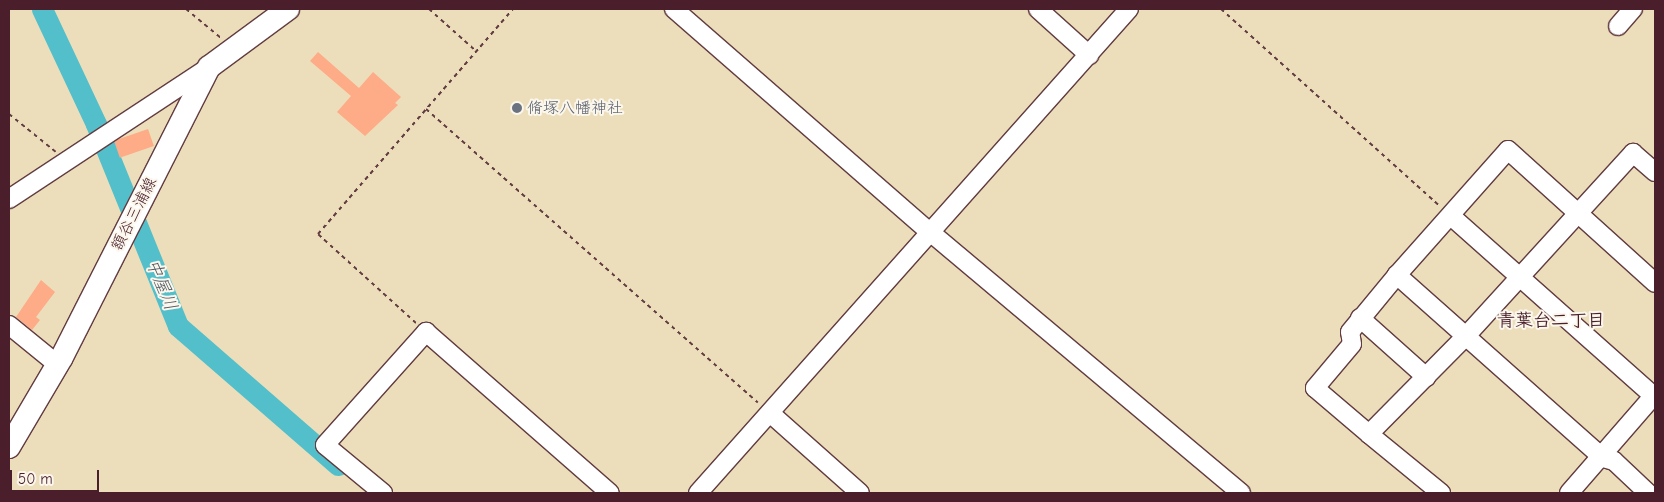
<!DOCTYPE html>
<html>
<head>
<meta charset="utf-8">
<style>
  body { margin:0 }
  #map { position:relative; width:1664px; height:502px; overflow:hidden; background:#eddebb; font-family:"Comic Neue","Klee One",sans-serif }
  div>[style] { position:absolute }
  .river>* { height:21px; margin:-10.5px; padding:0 10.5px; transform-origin:10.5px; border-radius:10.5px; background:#52bfca }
  .building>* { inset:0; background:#feab87; transform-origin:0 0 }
  .path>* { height:2px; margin-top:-1px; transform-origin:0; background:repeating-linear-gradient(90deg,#623c41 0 4px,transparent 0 8px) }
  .roads { filter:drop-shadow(1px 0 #623c41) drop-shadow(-1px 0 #623c41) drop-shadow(0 1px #623c41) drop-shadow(0 -1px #623c41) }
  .minor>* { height:18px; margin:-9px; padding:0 9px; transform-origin:9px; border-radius:9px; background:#fff }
  .major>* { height:22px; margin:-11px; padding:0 11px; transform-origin:11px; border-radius:11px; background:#fff }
  .dots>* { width:14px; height:14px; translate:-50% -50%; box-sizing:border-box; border:2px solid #fbf7ec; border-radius:50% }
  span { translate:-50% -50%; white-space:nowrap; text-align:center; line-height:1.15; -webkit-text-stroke:4px #fbf7ec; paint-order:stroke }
  .worship-label { font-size:16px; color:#5b616d }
  .left { translate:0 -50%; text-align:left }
  .street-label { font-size:16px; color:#4a1f2b }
  .water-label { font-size:18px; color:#4d5763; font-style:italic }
  .neighbourhood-label { font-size:18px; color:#4a1f2b; font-weight:700 }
  .frame { position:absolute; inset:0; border:10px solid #4a1f2b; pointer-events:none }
  .scale { position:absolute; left:10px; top:470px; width:89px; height:22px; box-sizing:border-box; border:2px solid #4a1f2b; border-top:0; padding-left:6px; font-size:15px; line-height:18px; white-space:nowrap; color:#4a1f2b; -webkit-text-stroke:4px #fbf7ec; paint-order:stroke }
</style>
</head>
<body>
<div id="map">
  <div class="river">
    <i style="left:42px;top:9px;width:127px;rotate:64.8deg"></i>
    <i style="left:96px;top:124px;width:218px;rotate:67.9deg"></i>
    <i style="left:178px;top:326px;width:212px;rotate:41deg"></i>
  </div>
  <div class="building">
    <i style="clip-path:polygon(318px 52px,359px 88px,373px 72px,401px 97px,395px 103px,398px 105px,365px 136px,337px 112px,351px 96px,310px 61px)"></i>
    <i style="left:148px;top:129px;width:18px;height:36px;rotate:71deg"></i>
    <i style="clip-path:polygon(41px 280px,55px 292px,36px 317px,40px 320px,32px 330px,16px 317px)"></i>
  </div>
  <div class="path">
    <i style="left:186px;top:9px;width:45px;rotate:39.6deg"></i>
    <i style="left:429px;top:9px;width:63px;rotate:41.8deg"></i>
    <i style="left:1221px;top:9px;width:295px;rotate:42deg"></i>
    <i style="left:426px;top:109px;width:443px;rotate:41.5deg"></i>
    <i style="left:9px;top:114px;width:60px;rotate:39deg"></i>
    <i style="left:416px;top:323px;width:132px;rotate:-137.8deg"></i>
    <i style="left:318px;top:234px;width:298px;rotate:-49.1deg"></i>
  </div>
  <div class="roads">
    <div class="minor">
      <i style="left:674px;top:9px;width:340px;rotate:41.1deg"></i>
      <i style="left:930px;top:232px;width:406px;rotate:40deg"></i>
      <i style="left:1038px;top:9px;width:69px;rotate:42deg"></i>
      <i style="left:1618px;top:26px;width:23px;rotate:-49deg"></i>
      <i style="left:9px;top:199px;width:240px;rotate:-33.4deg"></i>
      <i style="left:1451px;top:216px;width:271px;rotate:41.6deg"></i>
      <i style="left:1360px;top:318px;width:89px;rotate:41.8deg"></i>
      <i style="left:9px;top:325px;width:63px;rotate:39.2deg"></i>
      <i style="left:770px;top:413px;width:120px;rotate:41.6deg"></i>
      <i style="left:1369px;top:434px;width:71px;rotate:-139.6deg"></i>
      <i style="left:1315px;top:388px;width:57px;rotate:-49.9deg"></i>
      <i style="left:1352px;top:344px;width:12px;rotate:-99deg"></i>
      <i style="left:1350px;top:332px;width:74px;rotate:-50.5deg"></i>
      <i style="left:383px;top:493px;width:75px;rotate:-140.4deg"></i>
      <i style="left:325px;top:445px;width:152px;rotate:-48.2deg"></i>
      <i style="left:426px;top:332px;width:244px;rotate:41.2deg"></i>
      <i style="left:698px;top:493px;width:648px;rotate:-48.32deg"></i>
      <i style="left:1441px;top:493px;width:93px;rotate:-140.7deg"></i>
      <i style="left:1369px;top:434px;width:138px;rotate:-45.3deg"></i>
      <i style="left:1466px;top:336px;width:248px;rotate:-47.6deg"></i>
      <i style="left:1633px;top:153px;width:29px;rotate:41deg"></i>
      <i style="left:1569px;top:493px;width:131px;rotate:-49deg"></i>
      <i style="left:1648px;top:493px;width:47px;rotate:-136.7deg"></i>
      <i style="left:1614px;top:461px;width:11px;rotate:-165deg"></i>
      <i style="left:1603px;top:458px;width:276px;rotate:-138.4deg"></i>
      <i style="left:1397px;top:275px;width:167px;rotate:-48.4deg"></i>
      <i style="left:1508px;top:150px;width:198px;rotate:42.1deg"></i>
    </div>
    <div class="major">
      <i style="left:9px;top:447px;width:104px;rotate:-59.5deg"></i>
      <i style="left:62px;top:357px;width:325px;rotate:-63.1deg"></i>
      <i style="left:209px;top:67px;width:98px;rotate:-36.3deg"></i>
    </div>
  </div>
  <div class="dots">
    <i style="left:517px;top:108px;background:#6b7280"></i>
  </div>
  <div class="worship-label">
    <span class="left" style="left:527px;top:108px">脩塚八幡神社</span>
  </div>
  <div class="street-label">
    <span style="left:134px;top:214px;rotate:-63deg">額谷三浦線</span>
  </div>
  <div class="water-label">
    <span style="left:161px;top:285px;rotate:68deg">中屋川</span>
  </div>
  <div class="neighbourhood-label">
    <span style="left:1551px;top:321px">青葉台二丁目</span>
  </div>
  <div class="frame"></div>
  <div class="scale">50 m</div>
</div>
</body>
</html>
